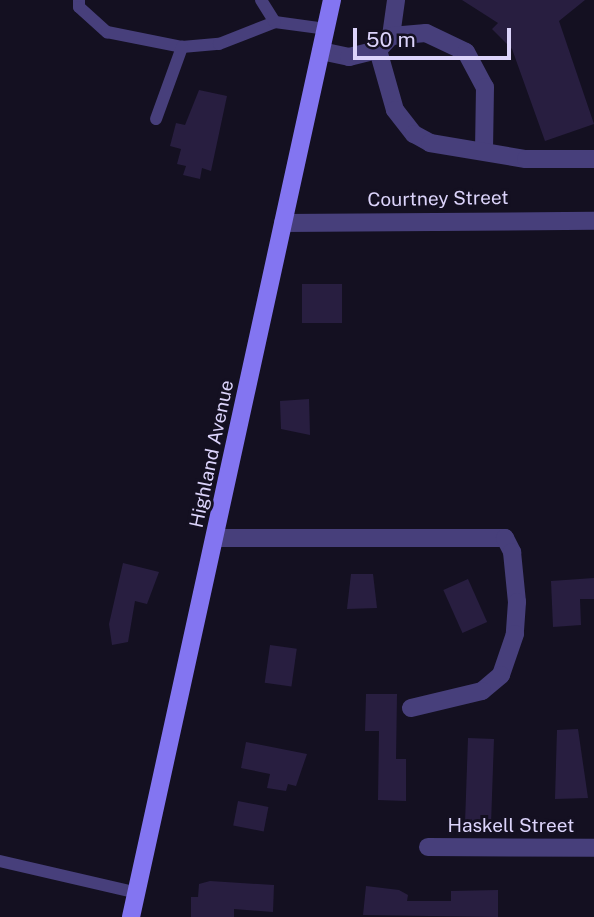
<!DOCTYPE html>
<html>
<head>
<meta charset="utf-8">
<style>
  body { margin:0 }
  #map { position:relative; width:594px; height:917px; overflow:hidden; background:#141021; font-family:"Public Sans",sans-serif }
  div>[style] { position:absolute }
  .building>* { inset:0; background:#281e40; transform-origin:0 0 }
  .lane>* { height:12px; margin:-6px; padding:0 6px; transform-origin:6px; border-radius:6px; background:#473f7b }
  .street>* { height:18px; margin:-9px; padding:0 9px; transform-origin:9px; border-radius:9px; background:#473f7b }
  .secondary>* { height:18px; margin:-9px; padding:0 9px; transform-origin:9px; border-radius:9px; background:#8375f1 }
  span { translate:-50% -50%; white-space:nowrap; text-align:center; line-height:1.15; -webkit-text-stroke:6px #141021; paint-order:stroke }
  .street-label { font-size:19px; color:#dcd4fb }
  .scale { position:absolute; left:353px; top:28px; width:158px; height:32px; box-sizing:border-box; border:4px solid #dcd4fb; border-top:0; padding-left:9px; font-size:21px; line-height:24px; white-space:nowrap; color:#dcd4fb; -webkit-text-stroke:5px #141021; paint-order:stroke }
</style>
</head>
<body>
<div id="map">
  <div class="building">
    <i style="clip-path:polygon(462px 0,585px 0,559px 21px,594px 124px,545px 141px,512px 49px,492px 29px,498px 23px)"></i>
    <i style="clip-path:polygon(199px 90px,227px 96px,211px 171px,202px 168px,200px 179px,183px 175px,186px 166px,177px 164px,181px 149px,170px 146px,176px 123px,185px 125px)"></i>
    <i style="left:302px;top:284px;width:40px;height:39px"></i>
    <i style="clip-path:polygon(309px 399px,310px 435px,281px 429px,280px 401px)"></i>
    <i style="clip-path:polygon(123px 563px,159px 572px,147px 604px,135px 601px,128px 642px,112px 645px,109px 624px)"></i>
    <i style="clip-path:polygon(351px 574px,373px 574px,377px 608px,347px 609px)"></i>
    <i style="clip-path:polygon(594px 578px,594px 599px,580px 599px,581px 625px,553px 627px,551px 581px)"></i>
    <i style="left:468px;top:579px;width:47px;height:27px;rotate:66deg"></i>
    <i style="left:270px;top:645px;width:27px;height:38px;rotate:8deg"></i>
    <i style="clip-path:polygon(366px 694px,397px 694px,396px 759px,406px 759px,406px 801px,378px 800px,379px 731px,365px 731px)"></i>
    <i style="clip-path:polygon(578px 729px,588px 798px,555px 799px,557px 730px)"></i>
    <i style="left:468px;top:738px;width:26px;height:83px;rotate:2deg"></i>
    <i style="clip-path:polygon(246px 742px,307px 754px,296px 786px,288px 784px,286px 791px,267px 788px,270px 774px,241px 768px)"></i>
    <i style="left:238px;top:801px;width:31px;height:25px;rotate:11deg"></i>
    <i style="clip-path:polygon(210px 881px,274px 885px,273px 912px,234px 909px,234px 917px,191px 917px,191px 897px,198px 897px,199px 884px)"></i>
    <i style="clip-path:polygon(366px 886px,399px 890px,408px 895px,407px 901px,451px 901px,451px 891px,498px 890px,498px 917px,363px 915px)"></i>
  </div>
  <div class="lane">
    <i style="left:79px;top:0;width:7px;rotate:90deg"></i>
    <i style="left:79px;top:7px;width:38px;rotate:42deg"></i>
    <i style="left:107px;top:32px;width:76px;rotate:11.3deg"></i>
    <i style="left:182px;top:47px;width:37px;rotate:-5deg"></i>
    <i style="left:219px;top:44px;width:60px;rotate:-21.4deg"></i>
    <i style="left:275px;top:22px;width:51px;rotate:7.8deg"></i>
    <i style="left:261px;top:0;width:26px;rotate:58deg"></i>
    <i style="left:156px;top:119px;width:77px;rotate:-70.1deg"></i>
    <i style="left:0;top:861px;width:141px;rotate:13.1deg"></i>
  </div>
  <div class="street">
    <i style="left:391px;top:36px;width:36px;rotate:-82deg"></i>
    <i style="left:378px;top:50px;width:19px;rotate:-47deg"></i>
    <i style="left:391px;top:36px;width:35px;rotate:-5deg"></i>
    <i style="left:426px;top:33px;width:44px;rotate:25.4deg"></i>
    <i style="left:466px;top:52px;width:40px;rotate:62deg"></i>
    <i style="left:485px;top:87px;width:64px;rotate:90.9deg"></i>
    <i style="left:321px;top:51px;width:29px;rotate:12deg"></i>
    <i style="left:349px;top:57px;width:30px;rotate:-14deg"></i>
    <i style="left:378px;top:50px;width:62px;rotate:74.2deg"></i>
    <i style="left:395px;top:110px;width:31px;rotate:52deg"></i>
    <i style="left:414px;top:134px;width:18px;rotate:29deg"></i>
    <i style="left:430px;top:143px;width:97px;rotate:9.5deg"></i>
    <i style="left:526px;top:159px;width:68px"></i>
    <i style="left:283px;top:223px;width:311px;rotate:-0.4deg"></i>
    <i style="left:215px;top:538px;width:290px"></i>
    <i style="left:505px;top:538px;width:16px;rotate:63deg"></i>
    <i style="left:512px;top:552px;width:50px;rotate:84.3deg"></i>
    <i style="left:517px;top:602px;width:32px;rotate:94deg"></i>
    <i style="left:515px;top:634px;width:43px;rotate:108.9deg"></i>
    <i style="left:501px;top:675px;width:25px;rotate:140deg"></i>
    <i style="left:482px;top:691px;width:73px;rotate:166.5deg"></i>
    <i style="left:428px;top:847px;width:166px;rotate:0.3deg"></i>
  </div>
  <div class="secondary">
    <i style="left:131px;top:917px;width:939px;rotate:-77.64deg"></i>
  </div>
  <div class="street-label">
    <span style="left:438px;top:199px;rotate:-1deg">Courtney Street</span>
    <span style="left:212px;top:454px;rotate:-78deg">Highland Avenue</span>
    <span style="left:511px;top:826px">Haskell Street</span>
  </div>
  <div class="scale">50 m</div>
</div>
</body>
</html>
